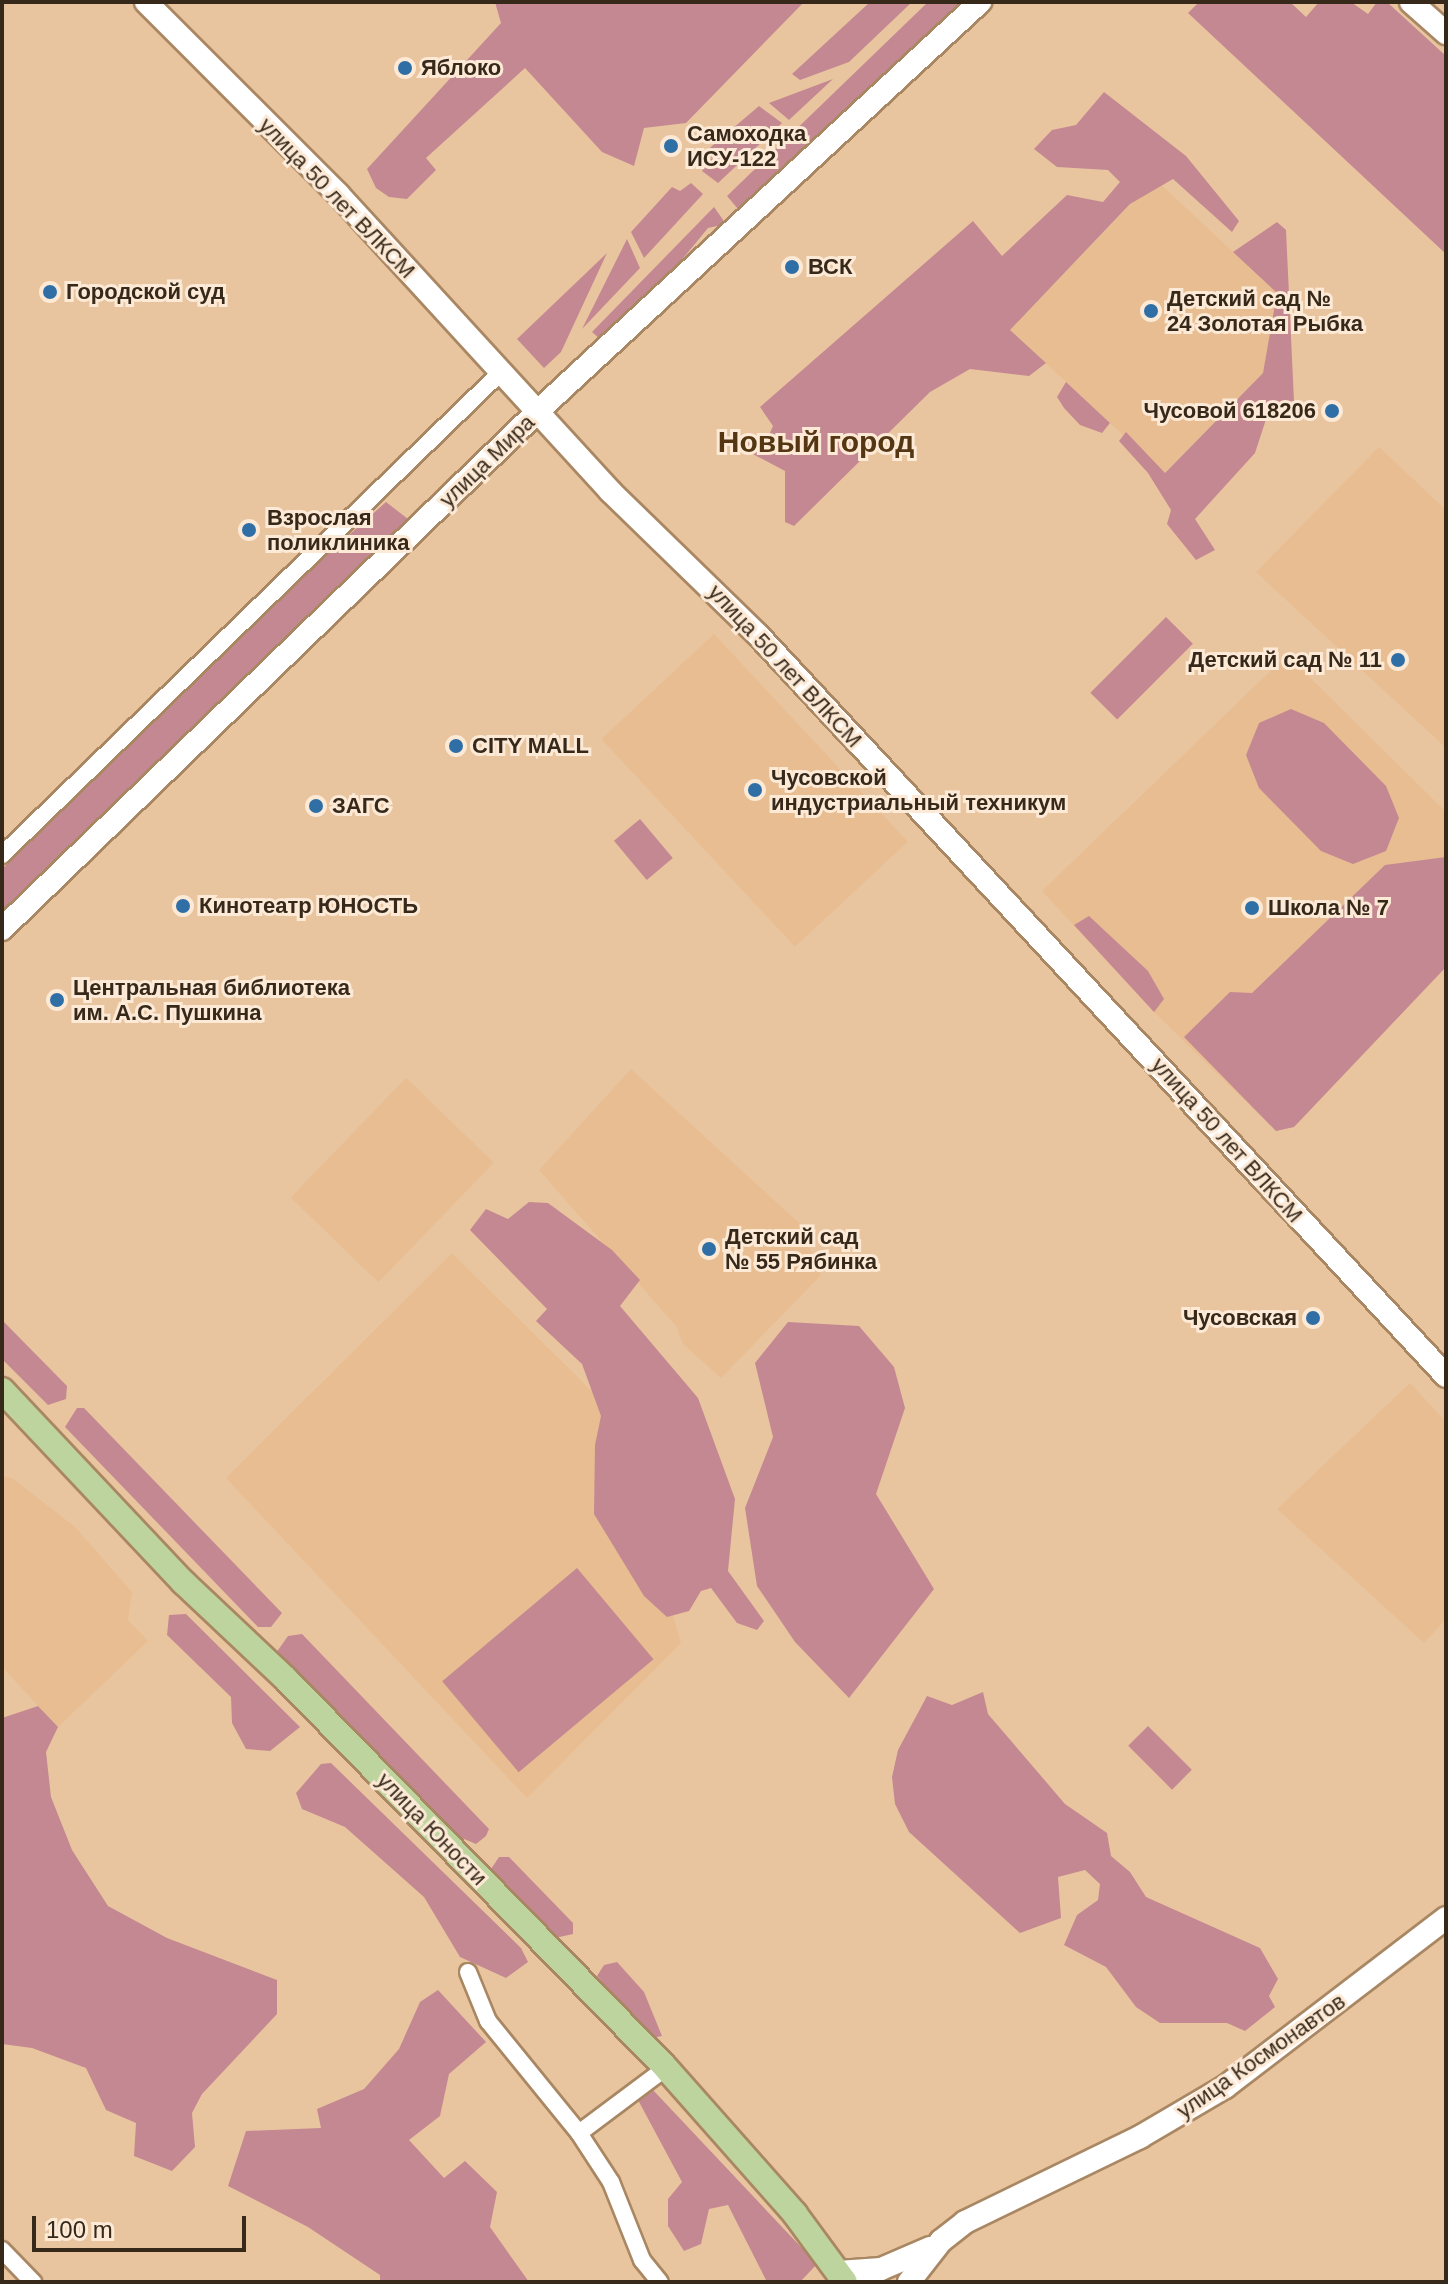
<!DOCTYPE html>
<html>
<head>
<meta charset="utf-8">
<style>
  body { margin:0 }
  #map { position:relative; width:1448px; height:2284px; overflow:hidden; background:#e9c59f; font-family:Arial,sans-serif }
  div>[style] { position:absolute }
  .built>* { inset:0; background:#e7bd91; transform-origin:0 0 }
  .green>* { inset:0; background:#c48892; transform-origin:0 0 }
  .roads { filter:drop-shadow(2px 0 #a98763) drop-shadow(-2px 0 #a98763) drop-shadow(0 2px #a98763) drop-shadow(0 -2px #a98763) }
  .street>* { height:16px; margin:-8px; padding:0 8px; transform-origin:8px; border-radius:8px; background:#fff }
  .secondary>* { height:22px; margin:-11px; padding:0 11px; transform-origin:11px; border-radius:11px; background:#fff }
  .primary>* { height:24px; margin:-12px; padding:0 12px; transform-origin:12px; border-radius:12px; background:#bed49e }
  .dots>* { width:22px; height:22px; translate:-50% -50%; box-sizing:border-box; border:4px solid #fce9d6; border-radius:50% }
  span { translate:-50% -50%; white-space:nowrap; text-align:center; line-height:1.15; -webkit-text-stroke:6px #fce9d6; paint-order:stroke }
  .poi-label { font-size:22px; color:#37291a; font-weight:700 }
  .left { translate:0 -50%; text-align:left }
  .right { translate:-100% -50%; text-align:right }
  .street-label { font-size:22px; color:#37291a }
  .district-label { font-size:30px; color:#543613; font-weight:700 }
  .frame { position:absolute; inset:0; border:4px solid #37291a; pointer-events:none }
  .scale { position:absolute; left:32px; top:2216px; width:214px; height:36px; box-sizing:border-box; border:4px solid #37291a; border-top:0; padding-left:10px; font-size:24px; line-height:28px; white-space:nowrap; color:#37291a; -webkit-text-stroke:6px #fce9d6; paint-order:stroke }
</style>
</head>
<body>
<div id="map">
  <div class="built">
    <i style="clip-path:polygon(1155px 179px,1277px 293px,1263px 373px,1164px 473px,1010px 330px)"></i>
    <i style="clip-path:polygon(1379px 447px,1446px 510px,1446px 748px,1256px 572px)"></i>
    <i style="left:714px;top:634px;width:284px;height:154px;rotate:47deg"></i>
    <i style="clip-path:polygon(1287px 655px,1446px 812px,1446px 967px,1294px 1127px,1276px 1131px,1154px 1012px,1042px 891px)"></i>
    <i style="clip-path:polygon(631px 1069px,799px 1223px,821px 1275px,721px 1378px,683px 1344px,676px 1326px,539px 1170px)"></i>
    <i style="left:406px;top:1078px;width:122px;height:166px;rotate:44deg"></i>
    <i style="clip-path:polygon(452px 1253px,614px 1413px,681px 1643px,527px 1798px,226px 1478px)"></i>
    <i style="clip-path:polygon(1410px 1383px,1446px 1422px,1446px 1619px,1424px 1643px,1277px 1509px)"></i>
    <i style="clip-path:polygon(2px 1476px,12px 1478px,75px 1527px,132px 1592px,128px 1620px,148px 1641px,58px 1727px,2px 1667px)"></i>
  </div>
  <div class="green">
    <i style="clip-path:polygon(495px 2px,804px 2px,686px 123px,644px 128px,634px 166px,602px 152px,525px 68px,426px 158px,436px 170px,407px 199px,389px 197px,376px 188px,367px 169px,501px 23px)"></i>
    <i style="clip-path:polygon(870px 2px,912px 2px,849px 62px,800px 80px,792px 74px)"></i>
    <i style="clip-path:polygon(928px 2px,961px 2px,738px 209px,727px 196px)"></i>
    <i style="clip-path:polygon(1199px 2px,1290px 2px,1306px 17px,1319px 2px,1351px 2px,1368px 14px,1377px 2px,1387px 2px,1446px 56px,1446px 254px,1188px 13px)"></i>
    <i style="clip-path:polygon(833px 79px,789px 120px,769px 103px)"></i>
    <i style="clip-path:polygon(1104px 92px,1186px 156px,1239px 221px,1232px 232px,1173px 179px,1130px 204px,1010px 330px,1046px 363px,1029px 376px,970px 369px,930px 392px,794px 526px,785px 522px,785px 471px,749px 452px,748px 440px,769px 435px,773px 426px,760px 407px,973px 221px,1002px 256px,1067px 195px,1103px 202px,1120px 182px,1108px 170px,1057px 167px,1034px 149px,1052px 130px,1076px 125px)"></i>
    <i style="clip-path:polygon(759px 106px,782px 123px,718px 183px,702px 171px,712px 158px,705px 152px)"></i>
    <i style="clip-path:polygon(691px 183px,703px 194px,644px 258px,631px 232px,672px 187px,680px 191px)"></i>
    <i style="clip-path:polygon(714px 207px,726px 224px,708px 228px,671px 273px,601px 340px,592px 332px)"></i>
    <i style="clip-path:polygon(1277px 222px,1286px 230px,1294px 401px,1271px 404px,1255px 453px,1195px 519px,1215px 550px,1196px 560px,1167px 524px,1171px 510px,1148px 473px,1119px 441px,1126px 432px,1165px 473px,1263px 373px,1277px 293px,1233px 252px)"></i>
    <i style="clip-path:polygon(627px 239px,640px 268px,582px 329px)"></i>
    <i style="clip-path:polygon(607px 253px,561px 352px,544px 368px,517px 339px)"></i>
    <i style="clip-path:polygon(1066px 382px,1110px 423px,1102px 433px,1080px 425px,1064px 408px,1057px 397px)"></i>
    <i style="clip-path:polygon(386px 502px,408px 519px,299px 636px,2px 924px,2px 869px,238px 634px)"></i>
    <i style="left:1166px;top:617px;width:38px;height:107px;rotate:45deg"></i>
    <i style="clip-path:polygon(1291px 709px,1324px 723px,1386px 786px,1399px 818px,1386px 851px,1353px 864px,1321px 851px,1259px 788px,1246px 755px,1259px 723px)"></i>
    <i style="left:640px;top:819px;width:51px;height:34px;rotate:50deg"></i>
    <i style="clip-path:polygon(1446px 857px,1446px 967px,1294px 1127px,1276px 1131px,1184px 1037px,1230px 992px,1252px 993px,1385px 865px)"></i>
    <i style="clip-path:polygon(1089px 916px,1148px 971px,1164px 999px,1154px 1012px,1074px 925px)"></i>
    <i style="clip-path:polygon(529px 1202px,548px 1203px,612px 1250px,640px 1280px,620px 1306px,698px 1398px,735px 1499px,728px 1571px,764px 1621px,757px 1630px,737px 1623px,711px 1588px,701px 1591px,689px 1611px,667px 1617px,644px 1596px,594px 1514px,595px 1445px,601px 1416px,582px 1364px,536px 1321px,547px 1309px,470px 1230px,486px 1209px,508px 1219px)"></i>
    <i style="clip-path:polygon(2px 1320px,67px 1386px,66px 1399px,48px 1405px,2px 1359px)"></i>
    <i style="clip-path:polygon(788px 1322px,859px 1326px,894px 1367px,905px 1408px,876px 1494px,934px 1589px,849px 1698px,795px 1642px,757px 1586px,745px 1508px,773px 1437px,755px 1363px)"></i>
    <i style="clip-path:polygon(77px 1408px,84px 1408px,282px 1613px,271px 1627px,258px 1627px,65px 1427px)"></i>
    <i style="left:577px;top:1568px;width:119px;height:176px;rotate:50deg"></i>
    <i style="clip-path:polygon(186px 1614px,300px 1727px,270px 1751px,246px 1749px,232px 1723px,231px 1697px,167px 1635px,169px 1615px)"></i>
    <i style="clip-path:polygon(302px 1634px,489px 1829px,486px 1836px,476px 1844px,450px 1833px,276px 1653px,288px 1636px)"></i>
    <i style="clip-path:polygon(983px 1692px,988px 1714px,1065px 1804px,1107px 1833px,1111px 1856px,1130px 1872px,1146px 1897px,1260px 1948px,1278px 1979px,1269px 1996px,1275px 2007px,1245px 2031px,1227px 2023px,1160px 2023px,1136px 2007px,1106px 1967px,1064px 1945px,1077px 1915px,1098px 1900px,1100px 1884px,1085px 1870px,1058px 1877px,1061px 1918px,1020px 1933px,909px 1832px,895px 1804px,892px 1777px,898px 1750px,927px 1696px,952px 1705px)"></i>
    <i style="clip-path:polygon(38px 1706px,58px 1727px,46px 1752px,51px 1797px,72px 1850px,108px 1906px,167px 1938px,277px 1980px,277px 2014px,202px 2094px,192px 2113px,195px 2147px,172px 2171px,134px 2156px,136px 2123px,106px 2110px,86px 2068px,32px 2048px,2px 2044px,2px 1718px)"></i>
    <i style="left:1148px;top:1726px;width:62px;height:28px;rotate:45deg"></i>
    <i style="clip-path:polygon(331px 1763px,521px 1948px,528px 1962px,506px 1978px,460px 1957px,424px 1897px,345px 1827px,302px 1809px,296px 1793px,321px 1764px)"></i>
    <i style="clip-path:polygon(499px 1857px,509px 1857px,573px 1923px,573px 1934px,555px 1938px,491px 1869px)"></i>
    <i style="clip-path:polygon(617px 1962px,644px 1992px,662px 2036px,652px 2038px,597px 1976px,604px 1965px)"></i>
    <i style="clip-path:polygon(438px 1990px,486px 2042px,449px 2074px,440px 2116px,409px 2140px,444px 2178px,465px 2161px,497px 2192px,490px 2227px,529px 2282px,380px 2282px,380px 2275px,308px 2227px,228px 2186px,246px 2131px,321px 2128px,317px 2109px,364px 2089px,399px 2049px,420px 2002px)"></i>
    <i style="clip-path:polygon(653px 2090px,817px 2264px,800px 2282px,767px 2282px,728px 2205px,709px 2209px,701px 2244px,684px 2251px,668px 2226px,668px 2199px,682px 2182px,638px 2100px)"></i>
  </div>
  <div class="roads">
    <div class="street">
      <i style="left:2px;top:855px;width:693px;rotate:-44.06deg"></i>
      <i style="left:468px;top:1972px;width:53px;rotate:67.8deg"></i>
      <i style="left:488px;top:2021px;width:144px;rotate:50.9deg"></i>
      <i style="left:579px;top:2133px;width:59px;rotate:56.9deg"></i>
      <i style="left:611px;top:2182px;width:84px;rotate:68.3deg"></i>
      <i style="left:642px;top:2260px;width:28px;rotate:51deg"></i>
      <i style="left:579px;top:2133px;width:109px;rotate:-36.8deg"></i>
      <i style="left:2px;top:2250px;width:45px;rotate:45.9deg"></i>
    </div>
    <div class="secondary">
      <i style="left:146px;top:2px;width:272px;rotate:45deg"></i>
      <i style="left:338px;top:194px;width:403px;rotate:47.5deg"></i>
      <i style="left:610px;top:491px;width:206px;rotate:44.2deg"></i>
      <i style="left:758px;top:635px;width:1011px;rotate:47.12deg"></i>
      <i style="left:1411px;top:2px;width:47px;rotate:41.5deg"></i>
      <i style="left:2px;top:929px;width:744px;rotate:-44.02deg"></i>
      <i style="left:537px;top:412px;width:604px;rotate:-42.78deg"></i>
      <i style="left:838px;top:2272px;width:43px;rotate:-4deg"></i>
      <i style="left:881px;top:2269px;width:53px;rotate:-23.2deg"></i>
      <i style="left:909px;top:2282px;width:52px;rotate:-52deg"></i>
      <i style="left:941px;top:2241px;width:31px;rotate:-38deg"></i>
      <i style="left:965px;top:2222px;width:195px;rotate:-25.9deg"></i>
      <i style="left:1140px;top:2137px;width:99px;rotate:-30.5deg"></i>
      <i style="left:1225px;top:2087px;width:278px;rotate:-37.4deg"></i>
    </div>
    <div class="primary">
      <i style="left:2px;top:1390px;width:264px;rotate:46.7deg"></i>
      <i style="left:183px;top:1582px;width:141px;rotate:43.3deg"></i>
      <i style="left:286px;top:1679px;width:544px;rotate:45.67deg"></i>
      <i style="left:666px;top:2068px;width:195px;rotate:48.5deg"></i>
      <i style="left:795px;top:2214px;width:84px;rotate:53.7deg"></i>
    </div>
  </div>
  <div class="dots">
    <i style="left:405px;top:68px;background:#2f6fa6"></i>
    <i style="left:671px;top:146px;background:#2f6fa6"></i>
    <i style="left:792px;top:267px;background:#2f6fa6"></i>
    <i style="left:50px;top:292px;background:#2f6fa6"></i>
    <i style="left:1151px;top:311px;background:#2f6fa6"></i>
    <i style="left:1332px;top:411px;background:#2f6fa6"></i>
    <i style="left:249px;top:530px;background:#2f6fa6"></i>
    <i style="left:1398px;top:660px;background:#2f6fa6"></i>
    <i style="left:456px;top:746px;background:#2f6fa6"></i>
    <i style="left:755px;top:790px;background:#2f6fa6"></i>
    <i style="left:316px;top:806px;background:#2f6fa6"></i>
    <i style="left:183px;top:906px;background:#2f6fa6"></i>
    <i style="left:1252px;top:908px;background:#2f6fa6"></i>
    <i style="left:57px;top:1000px;background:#2f6fa6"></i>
    <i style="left:709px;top:1249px;background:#2f6fa6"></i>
    <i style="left:1313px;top:1318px;background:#2f6fa6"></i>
  </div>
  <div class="poi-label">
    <span class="left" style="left:421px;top:68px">Яблоко</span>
    <span class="left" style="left:687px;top:146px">Самоходка<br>ИСУ-122</span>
    <span class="left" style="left:808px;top:267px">ВСК</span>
    <span class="left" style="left:66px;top:292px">Городской суд</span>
    <span class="left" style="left:1167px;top:311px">Детский сад №<br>24 Золотая Рыбка</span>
    <span class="right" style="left:1316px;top:411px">Чусовой 618206</span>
    <span class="left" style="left:267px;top:530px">Взрослая<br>поликлиника</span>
    <span class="right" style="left:1382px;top:660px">Детский сад № 11</span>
    <span class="left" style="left:472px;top:746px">CITY MALL</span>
    <span class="left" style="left:771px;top:790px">Чусовской<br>индустриальный техникум</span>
    <span class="left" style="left:332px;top:806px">ЗАГС</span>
    <span class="left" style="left:199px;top:906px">Кинотеатр ЮНОСТЬ</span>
    <span class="left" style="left:1268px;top:908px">Школа № 7</span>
    <span class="left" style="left:73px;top:1000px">Центральная библиотека<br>им. А.С. Пушкина</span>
    <span class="left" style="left:725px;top:1249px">Детский сад<br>№ 55 Рябинка</span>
    <span class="right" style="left:1297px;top:1318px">Чусовская</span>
  </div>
  <div class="street-label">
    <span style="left:337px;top:198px;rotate:46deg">улица 50 лет ВЛКСМ</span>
    <span style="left:487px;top:461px;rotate:-44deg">улица Мира</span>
    <span style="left:785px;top:666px;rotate:47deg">улица 50 лет ВЛКСМ</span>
    <span style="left:1227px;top:1140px;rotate:48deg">улица 50 лет ВЛКСМ</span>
    <span style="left:432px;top:1829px;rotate:46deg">улица Юности</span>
    <span style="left:1261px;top:2056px;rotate:-35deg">улица Космонавтов</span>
  </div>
  <div class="district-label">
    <span style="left:816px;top:442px">Новый город</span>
  </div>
  <div class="frame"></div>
  <div class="scale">100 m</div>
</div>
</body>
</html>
